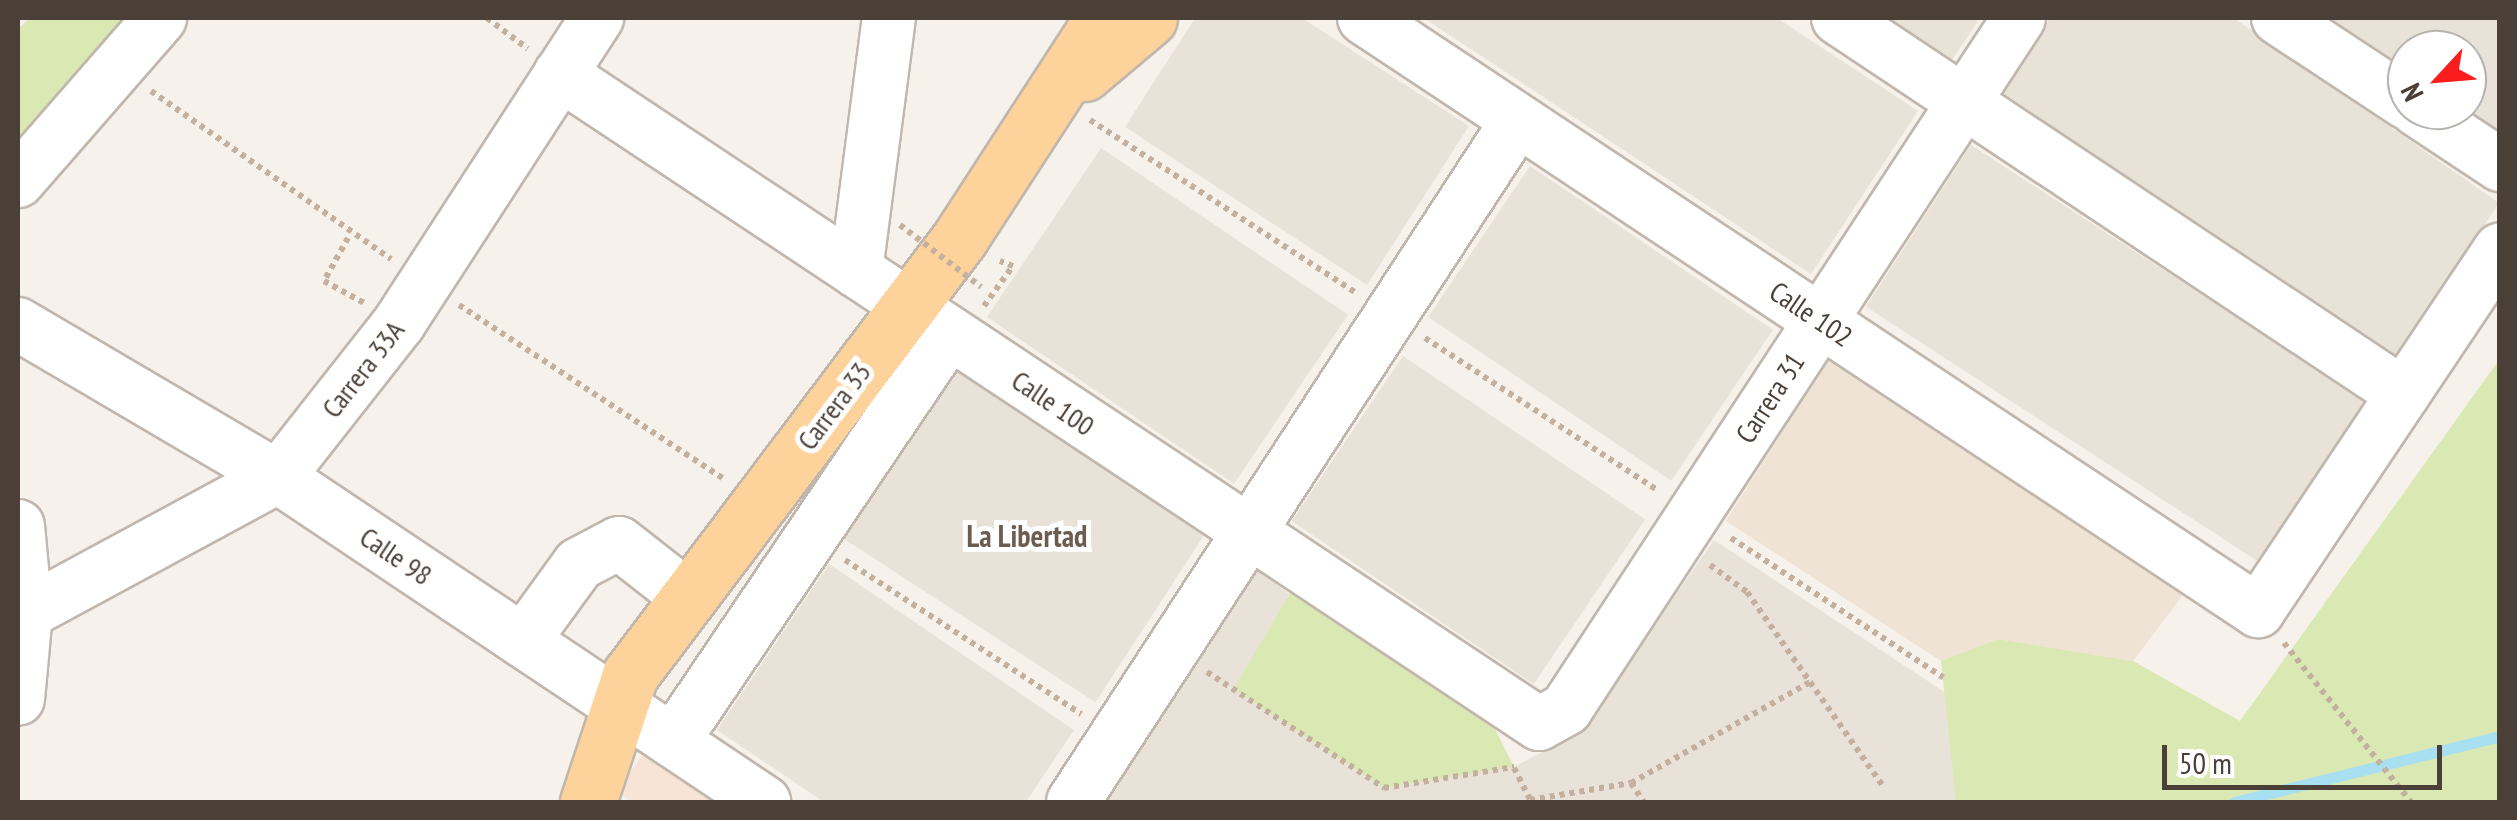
<!DOCTYPE html>
<html>
<head>
<meta charset="utf-8">
<style>
  body { margin:0 }
  #map { position:relative; width:2517px; height:820px; overflow:hidden; background:#f6f1eb; font-family:"PT Sans Narrow",sans-serif }
  div>[style] { position:absolute }
  .residential>* { inset:0; background:#e9e2d9; transform-origin:0 0 }
  .commercial>* { inset:0; background:#f7e4d7 }
  .education>* { inset:0; background:#eee3d5 }
  .green>* { inset:0; background:#dae9b4 }
  .stream>* { height:11px; margin:-5.5px; padding:0 5.5px; transform-origin:5.5px; border-radius:5.5px; background:#a8dff1 }
  .path>* { height:6px; margin-top:-3px; transform-origin:0; background:repeating-linear-gradient(90deg,#c3b09e 0 5px,transparent 0 10px) }
  .roads { filter:drop-shadow(2px 0 #c1b7ad) drop-shadow(-2px 0 #c1b7ad) drop-shadow(0 2px #c1b7ad) drop-shadow(0 -2px #c1b7ad) }
  .minor>* { height:52px; margin:-26px; padding:0 26px; transform-origin:26px; border-radius:26px; background:#fff }
  .major>* { height:55px; margin:-27.5px; padding:0 27.5px; transform-origin:27.5px; border-radius:27.5px; background:#fed39b }
  .path-bridge>* { height:6px; margin-top:-3px; transform-origin:0; background:repeating-linear-gradient(90deg,#c3b09e 0 5px,transparent 0 10px) }
  span { translate:-50% -50%; white-space:nowrap; text-align:center; line-height:1.15; -webkit-text-stroke:10px #fff; paint-order:stroke }
  .street-label { font-size:28px; color:#4a4038 }
  .neighbourhood-label { font-size:30px; color:#6d5d50; font-weight:700 }
  .frame { position:absolute; inset:0; border:20px solid #4a4038; pointer-events:none }
  .north { position:absolute; left:2387px; top:30px; width:100px; height:100px; box-sizing:border-box; background:#fff; border:2px solid #b7b3af; border-radius:50%; rotate:244deg; font-size:28px; font-weight:700; line-height:40px; text-align:center; color:#4a4038 }
  .north::after { content:''; display:block; margin:auto; width:35px; height:45px; background:#fb1d1e; clip-path:polygon(50% 0,100% 100%,50% 72%,0 100%) }
  .scale { position:absolute; left:2162px; top:745px; width:280px; height:45px; box-sizing:border-box; border:5px solid #4a4038; border-top:0; padding-left:12px; font-size:30px; line-height:35px; white-space:nowrap; color:#4a4038; -webkit-text-stroke:8px #fff; paint-order:stroke }
</style>
</head>
<body>
<div id="map">
  <div class="residential">
    <i style="clip-path:polygon(1195px 18px,1302px 18px,1469px 126px,1367px 285px,1125px 127px)"></i>
    <i style="clip-path:polygon(1424px 18px,1777px 18px,1918px 111px,1811px 274px)"></i>
    <i style="clip-path:polygon(1881px 18px,1980px 18px,1950px 63px)"></i>
    <i style="clip-path:polygon(2050px 18px,2234px 18px,2499px 203px,2395px 359px,2001px 92px)"></i>
    <i style="clip-path:polygon(2317px 18px,2499px 18px,2499px 139px,2456px 110px,2467px 110px,2467px 50px,2407px 50px,2407px 78px)"></i>
    <i style="left:1971px;top:145px;width:470px;height:193px;rotate:33deg"></i>
    <i style="left:1101px;top:148px;width:298px;height:204px;rotate:34deg"></i>
    <i style="left:1530px;top:166px;width:293px;height:182px;rotate:34deg"></i>
    <i style="left:1403px;top:356px;width:292px;height:199px;rotate:34deg"></i>
    <i style="left:952px;top:367px;width:303px;height:203px;rotate:33deg"></i>
    <i style="clip-path:polygon(1714px 540px,1946px 693px,1960px 801px,1099px 802px,1246px 561px,1514px 767px,1581px 731px)"></i>
    <i style="clip-path:polygon(829px 564px,1074px 730px,1026px 802px,824px 802px,717px 730px)"></i>
  </div>
  <div class="commercial">
    <i style="clip-path:polygon(650px 744px,733px 802px,632px 802px,617px 791px)"></i>
  </div>
  <div class="education">
    <i style="clip-path:polygon(1828px 359px,2186px 591px,2133px 661px,1998px 639px,1941px 661px,1726px 521px)"></i>
  </div>
  <div class="green">
    <i style="clip-path:polygon(30px 18px,142px 18px,18px 146px,18px 29px)"></i>
    <i style="clip-path:polygon(2499px 360px,2499px 802px,1956px 802px,1941px 661px,1998px 639px,2133px 661px,2240px 721px)"></i>
    <i style="clip-path:polygon(1293px 589px,1488px 715px,1514px 767px,1384px 788px,1233px 689px)"></i>
  </div>
  <div class="stream">
    <i style="left:2234px;top:802px;width:274px;rotate:-13.9deg"></i>
  </div>
  <div class="path">
    <i style="left:487px;top:18px;width:51px;rotate:37.1deg"></i>
    <i style="left:151px;top:91px;width:293px;rotate:35deg"></i>
    <i style="left:1090px;top:120px;width:317px;rotate:33deg"></i>
    <i style="left:348px;top:238px;width:49px;rotate:119.2deg"></i>
    <i style="left:324px;top:281px;width:46px;rotate:28.8deg"></i>
    <i style="left:459px;top:305px;width:318px;rotate:33.3deg"></i>
    <i style="left:984px;top:306px;width:49px;rotate:-54.1deg"></i>
    <i style="left:1013px;top:266px;width:14px;rotate:-159deg"></i>
    <i style="left:1425px;top:338px;width:277px;rotate:33.2deg"></i>
    <i style="left:1731px;top:538px;width:254px;rotate:33.3deg"></i>
    <i style="left:845px;top:560px;width:282px;rotate:33.1deg"></i>
    <i style="left:1710px;top:565px;width:46px;rotate:36.1deg"></i>
    <i style="left:1747px;top:592px;width:236px;rotate:55deg"></i>
    <i style="left:2284px;top:643px;width:203px;rotate:51.4deg"></i>
    <i style="left:1207px;top:672px;width:212px;rotate:33.2deg"></i>
    <i style="left:1384px;top:788px;width:132px;rotate:-9.2deg"></i>
    <i style="left:1514px;top:768px;width:37px;rotate:63deg"></i>
    <i style="left:1631px;top:783px;width:23px;rotate:56deg"></i>
    <i style="left:1530px;top:800px;width:102px;rotate:-9.6deg"></i>
    <i style="left:1631px;top:783px;width:206px;rotate:-29.4deg"></i>
  </div>
  <div class="roads">
    <div class="minor">
      <i style="left:1364px;top:18px;width:1073px;rotate:33.56deg"></i>
      <i style="left:2258px;top:611px;width:435px;rotate:-56.2deg"></i>
      <i style="left:1838px;top:18px;width:679px;rotate:33.64deg"></i>
      <i style="left:2278px;top:18px;width:154px;rotate:33.4deg"></i>
      <i style="left:560px;top:74px;width:1175px;rotate:33.58deg"></i>
      <i style="left:1539px;top:724px;width:31px;rotate:-29deg"></i>
      <i style="left:1566px;top:709px;width:826px;rotate:-56.75deg"></i>
      <i style="left:2417px;top:110px;width:100px;rotate:33.5deg"></i>
      <i style="left:18px;top:181px;width:216px;rotate:-48.9deg"></i>
      <i style="left:856px;top:271px;width:255px;rotate:-82.6deg"></i>
      <i style="left:18px;top:324px;width:302px;rotate:30.5deg"></i>
      <i style="left:278px;top:477px;width:585px;rotate:33.77deg"></i>
      <i style="left:18px;top:526px;width:87px;rotate:84.7deg"></i>
      <i style="left:26px;top:613px;width:86px;rotate:95.3deg"></i>
      <i style="left:26px;top:613px;width:286px;rotate:-28.4deg"></i>
      <i style="left:278px;top:477px;width:196px;rotate:-51.8deg"></i>
      <i style="left:399px;top:323px;width:364px;rotate:-57deg"></i>
      <i style="left:523px;top:641px;width:95px;rotate:-54deg"></i>
      <i style="left:579px;top:564px;width:45px;rotate:-27.7deg"></i>
      <i style="left:619px;top:543px;width:88px;rotate:38deg"></i>
      <i style="left:673px;top:741px;width:492px;rotate:-55.9deg"></i>
      <i style="left:1073px;top:802px;width:814px;rotate:-56.88deg"></i>
    </div>
    <div class="major">
      <i style="left:1084px;top:73px;width:85px;rotate:-40.2deg"></i>
      <i style="left:588px;top:802px;width:134px;rotate:-71.7deg"></i>
      <i style="left:630px;top:675px;width:548px;rotate:-52.94deg"></i>
      <i style="left:960px;top:238px;width:262px;rotate:-57deg"></i>
    </div>
  </div>
  <div class="path-bridge">
    <i style="left:900px;top:225px;width:102px;rotate:37.4deg"></i>
  </div>
  <div class="street-label">
    <span style="left:1811px;top:314px;rotate:34deg">Calle 102</span>
    <span style="left:363px;top:369px;rotate:-52deg">Carrera 33A</span>
    <span style="left:1770px;top:398px;rotate:-57deg">Carrera 31</span>
    <span style="left:1053px;top:403px;rotate:34deg">Calle 100</span>
    <span style="left:834px;top:406px;rotate:-53deg">Carrera 33</span>
    <span style="left:396px;top:556px;rotate:34deg">Calle 98</span>
  </div>
  <div class="neighbourhood-label">
    <span style="left:1027px;top:536px">La Libertad</span>
  </div>
  <div class="frame"></div>
  <div class="north">N</div>
  <div class="scale">50 m</div>
</div>
</body>
</html>
